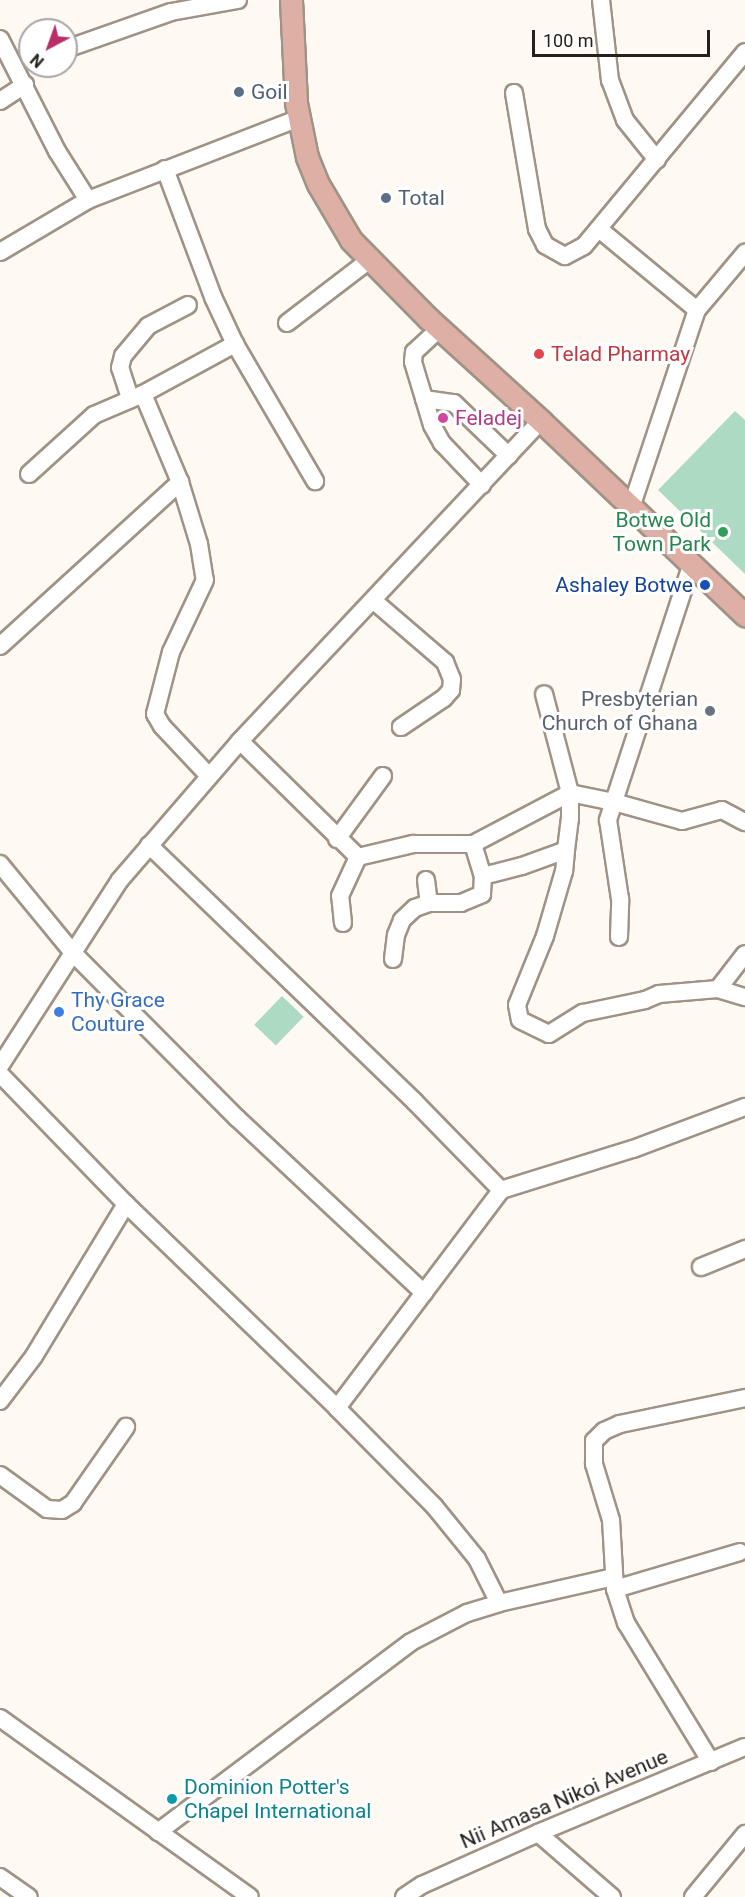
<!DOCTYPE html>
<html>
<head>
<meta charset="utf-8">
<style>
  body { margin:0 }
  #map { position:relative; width:745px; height:1897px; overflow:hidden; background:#fef9f2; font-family:Roboto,sans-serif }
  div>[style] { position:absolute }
  .green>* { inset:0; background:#addac2; transform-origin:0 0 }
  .roads { filter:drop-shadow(2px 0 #9f9385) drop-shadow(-2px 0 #9f9385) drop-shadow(0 2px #9f9385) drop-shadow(0 -2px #9f9385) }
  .minor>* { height:16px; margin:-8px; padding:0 8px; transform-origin:8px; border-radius:8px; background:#fff }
  .major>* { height:21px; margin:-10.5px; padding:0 10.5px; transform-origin:10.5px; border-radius:10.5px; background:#deafa4 }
  .dots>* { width:16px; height:16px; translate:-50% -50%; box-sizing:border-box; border:3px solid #fff; border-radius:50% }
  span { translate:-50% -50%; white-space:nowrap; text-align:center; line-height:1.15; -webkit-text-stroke:6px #fff; paint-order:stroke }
  .service-label { font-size:21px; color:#4e5e75 }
  .left { translate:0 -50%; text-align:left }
  .health-label { font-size:21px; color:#be3a42 }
  .hotel-label { font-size:21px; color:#b23c85 }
  .leisure-label { font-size:21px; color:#27864d }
  .right { translate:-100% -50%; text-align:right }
  .transit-label { font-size:21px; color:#164399 }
  .worship-label { font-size:21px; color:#5b616d }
  .shop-label { font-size:21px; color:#366cbe }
  .culture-label { font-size:21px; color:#0d838f }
  .street-label { font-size:21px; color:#25201b }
  .north { position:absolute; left:18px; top:18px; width:60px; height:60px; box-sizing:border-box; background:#fff; border:2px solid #a8a6a4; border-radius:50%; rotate:221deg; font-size:16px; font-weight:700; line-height:24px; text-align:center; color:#25201b }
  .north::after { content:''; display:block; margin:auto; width:21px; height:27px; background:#b82e69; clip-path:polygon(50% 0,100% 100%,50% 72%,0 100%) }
  .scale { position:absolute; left:532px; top:30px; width:178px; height:27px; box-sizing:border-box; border:3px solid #25201b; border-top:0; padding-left:8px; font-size:18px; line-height:21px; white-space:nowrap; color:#25201b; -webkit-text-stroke:4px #fff; paint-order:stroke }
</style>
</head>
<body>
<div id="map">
  <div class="green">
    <i style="clip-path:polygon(735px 411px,745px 420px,745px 574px,658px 490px)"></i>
    <i style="left:282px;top:996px;width:30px;height:40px;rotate:44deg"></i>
  </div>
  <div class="roads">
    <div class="minor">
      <i style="left:601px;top:0;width:81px;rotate:83.6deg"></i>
      <i style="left:610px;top:80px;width:43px;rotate:69.4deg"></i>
      <i style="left:625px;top:120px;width:51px;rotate:51.3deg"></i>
      <i style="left:0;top:39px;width:126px;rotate:63deg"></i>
      <i style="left:57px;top:151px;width:58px;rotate:57.7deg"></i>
      <i style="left:66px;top:49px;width:111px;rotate:-19.4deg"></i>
      <i style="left:171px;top:12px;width:68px;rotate:-10.2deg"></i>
      <i style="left:514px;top:93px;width:138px;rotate:80.4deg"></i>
      <i style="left:537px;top:229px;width:18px;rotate:63deg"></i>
      <i style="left:545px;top:245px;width:23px;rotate:29deg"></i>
      <i style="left:565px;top:256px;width:21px;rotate:-28deg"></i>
      <i style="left:584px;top:246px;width:252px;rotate:-50.3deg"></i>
      <i style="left:0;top:101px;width:30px;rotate:-33deg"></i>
      <i style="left:165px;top:169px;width:137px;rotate:69.4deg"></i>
      <i style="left:213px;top:297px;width:52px;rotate:64.9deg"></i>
      <i style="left:235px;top:344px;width:159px;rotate:59.7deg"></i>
      <i style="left:599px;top:229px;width:127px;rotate:39.6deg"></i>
      <i style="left:0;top:252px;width:102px;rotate:-30.6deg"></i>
      <i style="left:88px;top:200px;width:226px;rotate:-21.2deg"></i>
      <i style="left:287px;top:323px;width:102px;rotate:-37.4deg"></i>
      <i style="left:439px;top:329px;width:34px;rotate:137deg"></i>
      <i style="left:414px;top:352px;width:10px;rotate:96deg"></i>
      <i style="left:413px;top:362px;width:66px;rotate:73.2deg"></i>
      <i style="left:432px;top:425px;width:21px;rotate:61deg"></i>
      <i style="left:442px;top:443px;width:58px;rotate:46.4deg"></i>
      <i style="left:143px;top:394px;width:95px;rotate:67.2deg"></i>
      <i style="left:180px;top:482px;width:65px;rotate:73deg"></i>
      <i style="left:199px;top:544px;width:36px;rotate:81deg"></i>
      <i style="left:205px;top:580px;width:80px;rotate:115.3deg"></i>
      <i style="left:171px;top:652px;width:64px;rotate:104.5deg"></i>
      <i style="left:155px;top:714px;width:14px;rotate:60deg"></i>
      <i style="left:162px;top:726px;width:69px;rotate:46.8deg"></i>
      <i style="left:130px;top:398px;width:32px;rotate:-108deg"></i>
      <i style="left:120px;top:368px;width:12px;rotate:-76deg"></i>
      <i style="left:123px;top:356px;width:39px;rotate:-50deg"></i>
      <i style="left:148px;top:326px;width:45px;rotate:-27.7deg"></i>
      <i style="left:424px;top:399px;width:30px;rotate:8deg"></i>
      <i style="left:454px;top:403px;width:76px;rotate:43.9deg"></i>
      <i style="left:29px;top:474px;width:88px;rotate:-42.2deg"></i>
      <i style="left:94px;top:415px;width:53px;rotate:-23.2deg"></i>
      <i style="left:143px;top:394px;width:105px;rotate:-28.5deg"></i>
      <i style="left:631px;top:508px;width:209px;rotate:-71.6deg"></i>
      <i style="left:697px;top:310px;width:75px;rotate:-49.9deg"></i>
      <i style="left:374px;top:601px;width:94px;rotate:40.7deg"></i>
      <i style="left:445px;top:662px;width:18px;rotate:68deg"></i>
      <i style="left:452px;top:679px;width:11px;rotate:95deg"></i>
      <i style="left:451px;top:690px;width:11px;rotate:131deg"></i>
      <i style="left:444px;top:698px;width:52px;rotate:146deg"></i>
      <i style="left:0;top:646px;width:244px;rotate:-42.3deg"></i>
      <i style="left:240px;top:741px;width:165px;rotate:44.5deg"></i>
      <i style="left:358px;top:857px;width:57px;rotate:-13.3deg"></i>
      <i style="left:413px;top:844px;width:60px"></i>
      <i style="left:473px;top:844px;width:110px;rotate:-27.7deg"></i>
      <i style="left:570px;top:793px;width:45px;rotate:11.6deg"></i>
      <i style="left:614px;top:802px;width:71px;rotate:15.6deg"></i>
      <i style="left:682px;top:821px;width:41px;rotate:-15.4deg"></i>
      <i style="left:722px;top:810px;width:26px;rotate:28deg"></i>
      <i style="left:337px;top:839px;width:78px;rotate:-53.9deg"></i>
      <i style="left:473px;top:844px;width:34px;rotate:73deg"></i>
      <i style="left:149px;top:845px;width:370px;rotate:44deg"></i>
      <i style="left:415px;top:1102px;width:123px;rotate:45.7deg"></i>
      <i style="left:501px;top:1190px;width:138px;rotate:-17.3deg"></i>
      <i style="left:633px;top:1149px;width:120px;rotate:-20.6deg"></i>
      <i style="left:566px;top:850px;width:21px;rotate:95deg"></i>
      <i style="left:564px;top:871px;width:68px;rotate:106.3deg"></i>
      <i style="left:545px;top:936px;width:74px;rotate:112.1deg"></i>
      <i style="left:517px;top:1005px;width:15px;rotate:79deg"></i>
      <i style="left:520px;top:1020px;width:32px;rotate:26deg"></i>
      <i style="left:549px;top:1034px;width:40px;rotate:-32deg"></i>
      <i style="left:583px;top:1013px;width:63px;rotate:-11.8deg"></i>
      <i style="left:645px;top:1000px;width:15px;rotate:-23deg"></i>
      <i style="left:659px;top:994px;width:59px;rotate:-4.8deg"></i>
      <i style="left:718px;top:989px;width:28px;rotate:17deg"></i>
      <i style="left:0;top:864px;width:115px;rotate:50.6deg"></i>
      <i style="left:73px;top:953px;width:233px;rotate:45.2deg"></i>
      <i style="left:237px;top:1118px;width:256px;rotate:43.1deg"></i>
      <i style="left:426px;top:880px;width:23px;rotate:83deg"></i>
      <i style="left:429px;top:903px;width:32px"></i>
      <i style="left:461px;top:903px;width:23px;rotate:-23deg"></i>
      <i style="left:482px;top:894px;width:18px;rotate:-87deg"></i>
      <i style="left:483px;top:876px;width:40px;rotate:-14.4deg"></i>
      <i style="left:522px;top:866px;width:47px;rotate:-20deg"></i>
      <i style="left:566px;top:850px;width:31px;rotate:-83deg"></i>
      <i style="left:570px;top:819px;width:26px;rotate:-90deg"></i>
      <i style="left:570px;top:793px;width:102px;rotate:-104.7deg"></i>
      <i style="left:343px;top:923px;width:27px;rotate:-96deg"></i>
      <i style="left:340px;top:896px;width:43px;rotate:-65.2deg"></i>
      <i style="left:619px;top:937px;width:38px;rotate:-88deg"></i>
      <i style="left:620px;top:899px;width:80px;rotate:-98.6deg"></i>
      <i style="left:608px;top:820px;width:267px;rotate:-71.9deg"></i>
      <i style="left:393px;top:959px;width:24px;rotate:-83deg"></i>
      <i style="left:396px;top:935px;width:16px;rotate:-68deg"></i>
      <i style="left:402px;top:920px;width:18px;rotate:-43deg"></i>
      <i style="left:415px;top:908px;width:15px;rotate:-20deg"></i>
      <i style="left:718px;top:989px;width:44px;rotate:-52.4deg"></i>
      <i style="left:0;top:1066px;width:221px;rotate:-57.2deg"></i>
      <i style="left:120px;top:880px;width:184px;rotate:-49.2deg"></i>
      <i style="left:240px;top:741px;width:439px;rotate:-46.8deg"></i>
      <i style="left:0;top:1074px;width:181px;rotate:45.9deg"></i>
      <i style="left:126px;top:1204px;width:293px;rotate:44deg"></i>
      <i style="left:337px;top:1408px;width:138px;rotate:45.3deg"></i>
      <i style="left:434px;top:1506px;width:68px;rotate:50.9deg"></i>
      <i style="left:477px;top:1559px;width:49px;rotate:63.4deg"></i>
      <i style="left:701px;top:1267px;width:48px;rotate:-22.2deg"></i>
      <i style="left:0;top:1401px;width:56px;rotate:-52.9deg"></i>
      <i style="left:34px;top:1356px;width:178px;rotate:-58.8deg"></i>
      <i style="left:337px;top:1408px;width:273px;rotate:-53deg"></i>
      <i style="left:0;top:1475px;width:58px;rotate:35.9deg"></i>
      <i style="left:47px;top:1509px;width:15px;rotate:4deg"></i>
      <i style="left:62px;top:1510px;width:13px;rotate:-32deg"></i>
      <i style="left:73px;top:1503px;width:93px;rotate:-55.1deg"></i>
      <i style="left:615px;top:1589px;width:130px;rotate:-16.5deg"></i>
      <i style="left:0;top:1718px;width:307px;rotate:35.6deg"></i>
      <i style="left:711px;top:1762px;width:163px;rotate:-121.4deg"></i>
      <i style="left:626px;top:1623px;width:36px;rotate:-108deg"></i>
      <i style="left:615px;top:1589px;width:69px;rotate:-93.3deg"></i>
      <i style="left:611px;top:1520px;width:59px;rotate:-106.9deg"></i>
      <i style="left:594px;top:1464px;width:23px;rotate:-90deg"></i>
      <i style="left:594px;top:1441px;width:14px;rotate:-45deg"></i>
      <i style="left:604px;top:1431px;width:17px;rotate:-24deg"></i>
      <i style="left:620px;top:1424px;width:128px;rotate:-11.7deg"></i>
      <i style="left:158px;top:1832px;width:316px;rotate:-36.9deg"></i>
      <i style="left:411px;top:1642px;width:63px;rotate:-27.4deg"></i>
      <i style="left:467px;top:1613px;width:34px;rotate:-17deg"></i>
      <i style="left:499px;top:1603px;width:117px;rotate:-12.8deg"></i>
      <i style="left:538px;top:1833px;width:98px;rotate:40.9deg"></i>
      <i style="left:0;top:1877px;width:35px;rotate:35deg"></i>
      <i style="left:404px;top:1897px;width:22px;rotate:-34deg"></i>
      <i style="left:422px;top:1885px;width:127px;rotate:-24.1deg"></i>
      <i style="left:538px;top:1833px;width:224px;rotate:-22.6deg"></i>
      <i style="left:693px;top:1897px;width:82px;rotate:-50.5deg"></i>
    </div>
    <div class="major">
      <i style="left:291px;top:0;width:103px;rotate:87.2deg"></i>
      <i style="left:296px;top:103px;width:55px;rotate:78.5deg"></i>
      <i style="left:307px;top:157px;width:29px;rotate:68deg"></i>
      <i style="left:318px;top:184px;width:65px;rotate:59.5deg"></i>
      <i style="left:351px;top:240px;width:111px;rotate:45.4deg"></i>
      <i style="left:429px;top:319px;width:151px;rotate:42.3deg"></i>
      <i style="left:541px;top:421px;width:282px;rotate:43.6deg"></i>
    </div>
  </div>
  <div class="dots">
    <i style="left:239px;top:92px;background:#5c6f8a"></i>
    <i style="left:386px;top:198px;background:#5c6f8a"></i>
    <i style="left:539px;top:354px;background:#e0444e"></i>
    <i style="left:443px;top:418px;background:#d1479c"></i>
    <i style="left:723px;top:532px;background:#2e9e5b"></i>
    <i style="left:705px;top:585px;background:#1a4fb4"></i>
    <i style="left:710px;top:711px;background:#6b7280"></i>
    <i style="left:59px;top:1012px;background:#3f7fe0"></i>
    <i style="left:172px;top:1799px;background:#0f9aa8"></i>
  </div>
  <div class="service-label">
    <span class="left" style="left:251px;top:92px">Goil</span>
    <span class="left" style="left:398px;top:198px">Total</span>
  </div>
  <div class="health-label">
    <span class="left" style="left:551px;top:354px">Telad Pharmay</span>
  </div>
  <div class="hotel-label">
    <span class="left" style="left:455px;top:418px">Feladej</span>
  </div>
  <div class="leisure-label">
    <span class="right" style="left:711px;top:532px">Botwe Old<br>Town Park</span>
  </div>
  <div class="transit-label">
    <span class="right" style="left:693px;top:585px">Ashaley Botwe</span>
  </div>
  <div class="worship-label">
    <span class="right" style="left:698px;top:711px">Presbyterian<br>Church of Ghana</span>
  </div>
  <div class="shop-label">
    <span class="left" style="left:71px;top:1012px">Thy Grace<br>Couture</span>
  </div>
  <div class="culture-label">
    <span class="left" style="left:184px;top:1799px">Dominion Potter's<br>Chapel International</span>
  </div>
  <div class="street-label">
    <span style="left:564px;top:1799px;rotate:-23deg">Nii Amasa Nikoi Avenue</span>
  </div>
  <div class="north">N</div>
  <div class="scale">100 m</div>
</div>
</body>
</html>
